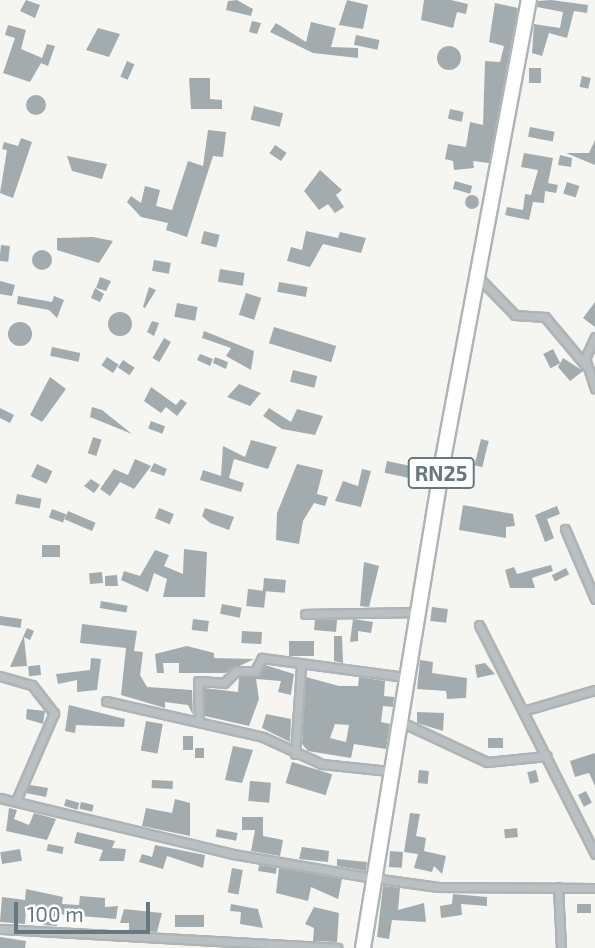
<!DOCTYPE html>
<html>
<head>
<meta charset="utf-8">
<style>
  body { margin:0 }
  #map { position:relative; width:595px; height:948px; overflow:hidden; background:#f5f5f2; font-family:"Exo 2",sans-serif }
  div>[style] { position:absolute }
  .building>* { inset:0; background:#a2acaf; transform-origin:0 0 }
  .round { border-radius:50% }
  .roads { filter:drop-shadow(2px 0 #aeb4b6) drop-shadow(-2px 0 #aeb4b6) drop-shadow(0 2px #aeb4b6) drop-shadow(0 -2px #aeb4b6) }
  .minor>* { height:7px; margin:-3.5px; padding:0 3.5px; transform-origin:3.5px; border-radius:3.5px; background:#bac0c2 }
  .primary>* { height:14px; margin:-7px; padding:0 7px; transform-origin:7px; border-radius:7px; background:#fff }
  span { translate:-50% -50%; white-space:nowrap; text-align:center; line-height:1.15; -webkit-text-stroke:7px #fff; paint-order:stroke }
  .shield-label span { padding:2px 5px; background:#fff; border:2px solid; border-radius:5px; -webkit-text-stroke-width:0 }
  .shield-label { font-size:21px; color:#677980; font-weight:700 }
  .scale { position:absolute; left:14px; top:902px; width:136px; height:32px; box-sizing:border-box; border:4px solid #677980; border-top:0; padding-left:9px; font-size:21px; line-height:24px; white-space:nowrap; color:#677980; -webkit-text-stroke:5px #fff; paint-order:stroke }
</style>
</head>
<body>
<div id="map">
  <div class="building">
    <i style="clip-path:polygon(26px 0,40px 5px,35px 18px,20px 11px)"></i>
    <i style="clip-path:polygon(237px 0,253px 9px,251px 16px,226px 10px,228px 1px)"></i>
    <i style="clip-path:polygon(347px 0,368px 5px,363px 29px,339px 25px)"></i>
    <i style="clip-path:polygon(424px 0,451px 0,468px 4px,466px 14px,457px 12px,453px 28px,421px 20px)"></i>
    <i style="clip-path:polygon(551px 0,588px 5px,587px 13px,574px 11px,567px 38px,549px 33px,542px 56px,532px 53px,534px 24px,560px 28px,563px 12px,537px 7px,538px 1px)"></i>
    <i style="clip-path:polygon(495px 3px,518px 8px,489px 163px,473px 161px,474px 168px,454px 170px,453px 161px,445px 159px,448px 144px,466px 147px,470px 122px,483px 125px,485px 61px,500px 62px,504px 46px,489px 42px)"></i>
    <i style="clip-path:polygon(252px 21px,261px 23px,257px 34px,249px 32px)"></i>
    <i style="clip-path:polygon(311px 22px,336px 28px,331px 47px,358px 48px,358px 58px,313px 53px,270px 32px,276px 23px,306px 42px)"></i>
    <i style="clip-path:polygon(8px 25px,26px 30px,21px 49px,42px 58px,47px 44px,55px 46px,48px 66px,41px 63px,30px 82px,3px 73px,15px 38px,5px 35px)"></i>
    <i style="clip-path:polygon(98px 28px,120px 34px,109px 57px,86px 50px)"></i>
    <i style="left:356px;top:35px;width:24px;height:10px;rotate:12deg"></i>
    <i class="round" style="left:437px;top:46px;width:24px;height:24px"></i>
    <i style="left:127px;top:61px;width:8px;height:17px;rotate:23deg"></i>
    <i style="left:529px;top:68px;width:12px;height:15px"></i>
    <i style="left:582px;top:76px;width:9px;height:11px;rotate:13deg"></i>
    <i style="clip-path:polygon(189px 78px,210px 78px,210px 99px,222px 100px,222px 109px,191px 109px)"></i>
    <i class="round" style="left:26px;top:95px;width:20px;height:20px"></i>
    <i style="left:254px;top:106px;width:30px;height:14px;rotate:14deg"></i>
    <i style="left:450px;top:109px;width:14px;height:10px;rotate:12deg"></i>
    <i style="left:530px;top:127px;width:25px;height:10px;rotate:11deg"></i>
    <i style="clip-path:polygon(208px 130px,226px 132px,223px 157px,213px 156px,187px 237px,166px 230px,168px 223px,141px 217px,127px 202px,131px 196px,141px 203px,145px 186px,160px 190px,156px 206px,172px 210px,188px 161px,203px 166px)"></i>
    <i style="clip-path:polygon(21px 138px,32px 142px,13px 198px,0 193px,7px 150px,2px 149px,4px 142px,18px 146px)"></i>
    <i style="clip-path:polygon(595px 140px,595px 165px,566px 153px,589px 153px)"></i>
    <i style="left:275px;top:145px;width:14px;height:10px;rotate:34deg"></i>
    <i style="clip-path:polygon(524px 153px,553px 158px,548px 183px,558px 185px,556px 193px,545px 191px,544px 203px,533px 202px,529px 220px,505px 215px,507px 207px,523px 210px,525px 194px,531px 195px,538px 170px,521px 167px)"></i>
    <i style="clip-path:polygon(560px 155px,572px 158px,571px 167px,558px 165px)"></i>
    <i style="clip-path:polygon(67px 156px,107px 164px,102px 179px,72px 171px)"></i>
    <i style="clip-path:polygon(320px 170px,342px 190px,336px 195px,344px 207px,335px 213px,328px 204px,319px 210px,304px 191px)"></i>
    <i style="left:455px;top:181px;width:18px;height:8px;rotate:16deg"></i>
    <i style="left:567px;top:182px;width:13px;height:12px;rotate:18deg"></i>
    <i class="round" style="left:465px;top:195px;width:14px;height:14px"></i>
    <i style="left:204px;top:231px;width:16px;height:13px;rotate:14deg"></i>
    <i style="clip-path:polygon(306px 231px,338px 238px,340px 232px,366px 238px,361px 253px,323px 244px,310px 267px,287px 261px,291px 247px,302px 250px)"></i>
    <i style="clip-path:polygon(93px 237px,113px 241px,99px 263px,57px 250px,57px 238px)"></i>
    <i style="left:1px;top:245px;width:9px;height:16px;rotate:6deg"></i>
    <i class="round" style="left:32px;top:250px;width:20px;height:20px"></i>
    <i style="left:154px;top:260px;width:17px;height:11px;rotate:10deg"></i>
    <i style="left:220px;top:269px;width:25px;height:13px;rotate:9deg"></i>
    <i style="clip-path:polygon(100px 277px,111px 281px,106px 291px,96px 288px)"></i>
    <i style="clip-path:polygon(0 281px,15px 285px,12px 296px,0 294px)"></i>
    <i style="left:279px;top:282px;width:29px;height:10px;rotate:10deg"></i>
    <i style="clip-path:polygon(149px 287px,156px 290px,145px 308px,143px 307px)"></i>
    <i style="clip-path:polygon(95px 288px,104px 294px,100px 302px,91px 298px)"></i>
    <i style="left:246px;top:293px;width:16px;height:23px;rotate:18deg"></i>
    <i style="clip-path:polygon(18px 296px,52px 302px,54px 296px,64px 300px,57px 318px,49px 310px,17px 304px)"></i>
    <i style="clip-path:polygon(595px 302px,595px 327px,583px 318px)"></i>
    <i style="left:177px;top:303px;width:21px;height:14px;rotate:11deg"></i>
    <i class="round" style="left:108px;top:312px;width:24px;height:24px"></i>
    <i style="clip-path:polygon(152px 321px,159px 323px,154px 336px,147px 332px)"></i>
    <i class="round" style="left:8px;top:322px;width:24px;height:24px"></i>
    <i style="left:274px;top:327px;width:65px;height:17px;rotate:17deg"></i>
    <i style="clip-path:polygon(204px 331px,254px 351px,251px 370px,226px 356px,231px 348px,202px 338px)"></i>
    <i style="left:164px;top:338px;width:8px;height:23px;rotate:30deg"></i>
    <i style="left:52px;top:347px;width:29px;height:9px;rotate:12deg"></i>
    <i style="left:553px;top:349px;width:16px;height:11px;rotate:63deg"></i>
    <i style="clip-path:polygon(200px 354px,213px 359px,210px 366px,197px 360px)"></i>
    <i style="left:107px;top:357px;width:14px;height:10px;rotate:34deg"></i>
    <i style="clip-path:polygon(215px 357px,228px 362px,226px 369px,213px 363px)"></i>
    <i style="clip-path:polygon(563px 358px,583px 371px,570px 381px,558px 367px)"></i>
    <i style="left:123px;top:360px;width:14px;height:9px;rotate:34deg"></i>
    <i style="left:293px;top:370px;width:25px;height:12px;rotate:14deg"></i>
    <i style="clip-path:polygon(50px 377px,66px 389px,42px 422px,30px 415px)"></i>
    <i style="clip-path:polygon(239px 384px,261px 393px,250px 406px,227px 397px)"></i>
    <i style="clip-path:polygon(151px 387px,176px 405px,181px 399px,187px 403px,177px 416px,166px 407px,161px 413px,144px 401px)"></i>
    <i style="clip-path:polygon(92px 407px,102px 410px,132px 434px,90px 417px)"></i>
    <i style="clip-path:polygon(0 408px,14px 415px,10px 423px,0 418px)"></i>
    <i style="clip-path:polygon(269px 408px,291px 422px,297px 409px,323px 416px,315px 435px,282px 429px,263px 416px)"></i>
    <i style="left:151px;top:421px;width:15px;height:8px;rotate:20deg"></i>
    <i style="left:93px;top:437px;width:9px;height:17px;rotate:18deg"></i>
    <i style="left:481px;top:439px;width:8px;height:27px;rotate:14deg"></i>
    <i style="clip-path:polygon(251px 440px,277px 447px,268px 469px,234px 459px,229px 478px,244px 483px,241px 492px,200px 480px,203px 470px,221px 476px,223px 446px,245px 457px)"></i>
    <i style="clip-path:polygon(135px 459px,151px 466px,134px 489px,120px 482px,110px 496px,100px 489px,114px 469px,128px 475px)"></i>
    <i style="left:387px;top:461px;width:30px;height:12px;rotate:12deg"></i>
    <i style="clip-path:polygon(154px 463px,167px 469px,164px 476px,150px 471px)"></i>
    <i style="left:37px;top:464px;width:17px;height:14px;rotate:25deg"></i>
    <i style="clip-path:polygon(297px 464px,323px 470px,317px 494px,328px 497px,325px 506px,314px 503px,303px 521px,299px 544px,276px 540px,277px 513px)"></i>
    <i style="clip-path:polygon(362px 469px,371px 471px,361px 507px,335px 501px,343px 481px,358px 486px)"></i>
    <i style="clip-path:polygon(91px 479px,100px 485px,94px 493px,84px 486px)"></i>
    <i style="left:17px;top:494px;width:25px;height:10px;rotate:11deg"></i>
    <i style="clip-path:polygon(463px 505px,513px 514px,515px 526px,506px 527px,506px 538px,459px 530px)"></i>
    <i style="clip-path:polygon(557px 506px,560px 514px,547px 519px,554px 538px,545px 542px,535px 515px)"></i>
    <i style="left:159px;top:508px;width:16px;height:11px;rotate:22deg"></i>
    <i style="clip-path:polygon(205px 508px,234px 517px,229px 530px,210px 523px,202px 516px)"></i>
    <i style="left:52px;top:509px;width:15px;height:9px;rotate:20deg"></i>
    <i style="left:68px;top:511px;width:30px;height:9px;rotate:23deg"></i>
    <i style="left:42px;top:545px;width:18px;height:12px"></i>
    <i style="clip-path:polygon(184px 549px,207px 552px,205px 597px,163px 597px,167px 579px,154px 573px,148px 592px,121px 580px,124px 571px,140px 576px,155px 550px,169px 555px,164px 566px,183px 574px)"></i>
    <i style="clip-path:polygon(364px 562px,379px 566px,369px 607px,360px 606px)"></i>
    <i style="clip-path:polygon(551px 565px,553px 571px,532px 578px,535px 588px,510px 588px,505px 570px,514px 567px,517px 574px)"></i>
    <i style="left:566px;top:568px;width:7px;height:16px;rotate:63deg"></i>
    <i style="left:102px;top:572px;width:11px;height:13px;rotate:85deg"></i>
    <i style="clip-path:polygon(117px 575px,118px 586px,105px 586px,105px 576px)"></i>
    <i style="left:264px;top:578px;width:22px;height:13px;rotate:5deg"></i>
    <i style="left:248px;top:589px;width:18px;height:17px;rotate:6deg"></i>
    <i style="left:101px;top:601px;width:27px;height:7px;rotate:10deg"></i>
    <i style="left:222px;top:604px;width:20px;height:10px;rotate:11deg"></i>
    <i style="left:432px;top:607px;width:16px;height:14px;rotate:7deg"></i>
    <i style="left:0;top:616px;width:22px;height:9px;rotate:8deg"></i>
    <i style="left:193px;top:619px;width:16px;height:11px;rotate:7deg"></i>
    <i style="clip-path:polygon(353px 619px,373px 622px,371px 633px,358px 631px,358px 641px,350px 642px)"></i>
    <i style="clip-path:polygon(315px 620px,337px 620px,336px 632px,314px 630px)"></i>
    <i style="clip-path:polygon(82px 624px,137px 631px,134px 651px,143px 652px,140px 675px,147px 687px,192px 690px,193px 715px,188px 705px,165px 702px,165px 708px,121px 695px,126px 648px,80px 643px)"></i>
    <i style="clip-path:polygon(27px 628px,34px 631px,30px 640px,24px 637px,27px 666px,10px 667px)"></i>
    <i style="left:242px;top:631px;width:20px;height:12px;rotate:3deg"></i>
    <i style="clip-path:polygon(334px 636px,342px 636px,343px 663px,334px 661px)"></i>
    <i style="left:289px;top:641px;width:25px;height:15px"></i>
    <i style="clip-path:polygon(187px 646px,214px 653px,214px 658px,254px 659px,225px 673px,179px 673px,179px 663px,163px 663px,164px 673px,157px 673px,155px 654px)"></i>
    <i style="clip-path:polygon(91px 658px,101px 659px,97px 690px,77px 692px,77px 680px,58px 684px,56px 674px,90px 670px)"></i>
    <i style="clip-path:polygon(420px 660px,433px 662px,432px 673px,467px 678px,466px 698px,447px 699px,446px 691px,417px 689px)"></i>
    <i style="clip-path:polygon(485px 663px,495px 674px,477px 678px,475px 665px)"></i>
    <i style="left:40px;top:665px;width:10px;height:12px;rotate:84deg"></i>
    <i style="clip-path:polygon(265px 665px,294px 674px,291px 695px,278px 692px,281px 681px,256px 679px,259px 699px,249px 726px,205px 716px,204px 688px,238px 692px,239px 677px,257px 677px)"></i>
    <i style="clip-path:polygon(evenodd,306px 677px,339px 686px,358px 686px,359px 677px,385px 681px,384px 696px,394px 697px,393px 707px,383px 706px,381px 722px,390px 724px,386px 749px,354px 744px,351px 758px,308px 751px,302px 744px,306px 677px,335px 724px,349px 725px,346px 742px,330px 738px,335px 724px)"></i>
    <i style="clip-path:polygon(69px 705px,125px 719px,124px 727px,76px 725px,75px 733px,65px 731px)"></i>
    <i style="clip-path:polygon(27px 709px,45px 711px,43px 724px,26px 719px)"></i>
    <i style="clip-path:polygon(417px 712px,444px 713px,443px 731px,417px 723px)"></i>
    <i style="clip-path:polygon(266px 714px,291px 719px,290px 742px,262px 728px)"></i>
    <i style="left:146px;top:721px;width:17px;height:30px;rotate:10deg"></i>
    <i style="left:183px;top:736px;width:10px;height:14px"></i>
    <i style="left:488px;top:738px;width:15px;height:10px"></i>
    <i style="clip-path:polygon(233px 746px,253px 750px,242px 783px,225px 780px)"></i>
    <i style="left:195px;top:748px;width:9px;height:10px"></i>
    <i style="clip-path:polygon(595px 753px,595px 786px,589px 773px,575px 777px,570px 761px)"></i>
    <i style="left:292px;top:762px;width:42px;height:22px;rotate:17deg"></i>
    <i style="left:419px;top:770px;width:10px;height:13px;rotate:6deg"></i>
    <i style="left:536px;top:770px;width:12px;height:9px;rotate:76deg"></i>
    <i style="left:152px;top:780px;width:21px;height:8px;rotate:3deg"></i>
    <i style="left:250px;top:781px;width:21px;height:20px;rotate:5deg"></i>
    <i style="clip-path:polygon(30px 785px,48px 788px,46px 797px,26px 793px)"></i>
    <i style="left:586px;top:791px;width:13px;height:9px;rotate:63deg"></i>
    <i style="left:66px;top:799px;width:14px;height:7px;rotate:17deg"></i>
    <i style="clip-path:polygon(175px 799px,190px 803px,190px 836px,142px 826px,146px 808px,172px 813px)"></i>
    <i style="left:81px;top:802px;width:13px;height:7px;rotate:13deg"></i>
    <i style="clip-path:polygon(9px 808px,17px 810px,14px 819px,29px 825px,34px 813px,56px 819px,47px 840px,6px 831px)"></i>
    <i style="clip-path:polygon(410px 813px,420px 814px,416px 836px,426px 838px,424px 851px,446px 856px,442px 874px,434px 866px,432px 872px,414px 868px,418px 854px,404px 852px)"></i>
    <i style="clip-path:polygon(242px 817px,263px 817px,263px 836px,283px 840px,280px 856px,251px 851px,255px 830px,242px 830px)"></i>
    <i style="left:517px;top:828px;width:9px;height:13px;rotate:84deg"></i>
    <i style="left:217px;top:829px;width:21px;height:8px;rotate:11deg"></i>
    <i style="clip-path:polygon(77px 832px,115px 841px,112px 848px,126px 849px,124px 861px,99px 861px,103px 850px,74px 843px)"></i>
    <i style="left:48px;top:844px;width:16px;height:7px;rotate:11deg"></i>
    <i style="clip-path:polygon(155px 845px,205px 855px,203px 868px,167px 856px,163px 869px,139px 862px,142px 854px,152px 857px)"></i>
    <i style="clip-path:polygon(302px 847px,329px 851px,328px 862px,299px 859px)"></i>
    <i style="left:20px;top:849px;width:12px;height:20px;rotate:81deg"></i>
    <i style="left:390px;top:851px;width:13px;height:16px;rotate:4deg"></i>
    <i style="clip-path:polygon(337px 859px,367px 862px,366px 871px,337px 866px)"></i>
    <i style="left:259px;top:865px;width:18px;height:6px;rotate:9deg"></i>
    <i style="left:232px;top:868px;width:11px;height:25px;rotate:10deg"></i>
    <i style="clip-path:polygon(279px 868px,342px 879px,338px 899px,311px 887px,308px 901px,276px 893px)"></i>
    <i style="clip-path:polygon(383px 886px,400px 888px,398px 910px,424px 903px,426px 922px,392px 920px,389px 939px,377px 937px)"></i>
    <i style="clip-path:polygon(26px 889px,63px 897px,62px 904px,79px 905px,80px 896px,105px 898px,105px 907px,118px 906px,116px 919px,57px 914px,57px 926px,43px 925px,44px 912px,26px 908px,25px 924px,0 922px,2px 897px,25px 900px)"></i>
    <i style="clip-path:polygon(453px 894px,487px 897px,487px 906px,461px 904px,462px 915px,441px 918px,440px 906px,452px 904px)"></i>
    <i style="clip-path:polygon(231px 904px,258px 909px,263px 928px,240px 924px,241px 912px,230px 911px)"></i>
    <i style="left:577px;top:904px;width:14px;height:9px"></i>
    <i style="clip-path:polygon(314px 907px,339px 913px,337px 942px,313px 941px,314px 928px,305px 924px)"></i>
    <i style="clip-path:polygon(124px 909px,162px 913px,157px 932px,129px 930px,129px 923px,120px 923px)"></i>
    <i style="left:175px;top:915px;width:29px;height:12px"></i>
    <i style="clip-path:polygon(0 937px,26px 941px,25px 948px,0 948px)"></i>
  </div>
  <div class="roads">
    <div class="minor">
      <i style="left:480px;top:279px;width:50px;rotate:45.8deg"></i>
      <i style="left:515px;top:315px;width:30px;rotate:4deg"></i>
      <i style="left:545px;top:317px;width:64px;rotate:50.1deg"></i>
      <i style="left:595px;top:337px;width:23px;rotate:115deg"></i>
      <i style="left:585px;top:358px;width:32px;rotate:72deg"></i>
      <i style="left:565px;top:529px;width:76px;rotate:66.8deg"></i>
      <i style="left:305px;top:614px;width:112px;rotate:-1deg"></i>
      <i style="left:479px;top:625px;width:257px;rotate:63.1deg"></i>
      <i style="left:0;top:676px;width:33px;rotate:16deg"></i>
      <i style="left:32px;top:685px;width:36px;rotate:52deg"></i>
      <i style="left:54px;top:713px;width:96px;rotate:113.4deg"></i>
      <i style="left:106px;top:701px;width:161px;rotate:12.9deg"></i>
      <i style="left:263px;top:737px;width:65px;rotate:24.6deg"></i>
      <i style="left:322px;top:764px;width:67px;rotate:6deg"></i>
      <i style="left:523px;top:711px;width:75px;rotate:-16.3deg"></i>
      <i style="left:399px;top:721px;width:97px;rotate:25deg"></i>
      <i style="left:487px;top:762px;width:60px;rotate:-5.7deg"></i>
      <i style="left:199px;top:722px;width:41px;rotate:-91.4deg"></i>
      <i style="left:198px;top:681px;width:26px;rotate:4deg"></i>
      <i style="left:224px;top:683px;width:17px;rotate:-45deg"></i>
      <i style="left:236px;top:671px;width:19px"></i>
      <i style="left:255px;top:671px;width:15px;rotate:-62deg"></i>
      <i style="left:262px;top:658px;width:144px;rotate:7.6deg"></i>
      <i style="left:295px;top:754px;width:88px;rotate:-86.1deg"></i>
      <i style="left:0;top:798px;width:240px;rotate:13.5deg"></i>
      <i style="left:233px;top:854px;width:142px;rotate:9.7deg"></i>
      <i style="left:373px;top:878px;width:66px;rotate:7.9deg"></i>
      <i style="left:438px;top:887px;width:157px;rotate:0.4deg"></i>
      <i style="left:558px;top:887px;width:61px;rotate:87.2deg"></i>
      <i style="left:0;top:929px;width:338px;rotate:3.2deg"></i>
    </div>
    <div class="primary">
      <i style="left:363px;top:948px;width:496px;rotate:-80.7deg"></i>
      <i style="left:443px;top:459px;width:467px;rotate:-79.4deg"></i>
    </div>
  </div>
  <div class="shield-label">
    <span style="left:441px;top:473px">RN25</span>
  </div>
  <div class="scale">100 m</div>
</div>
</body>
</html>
